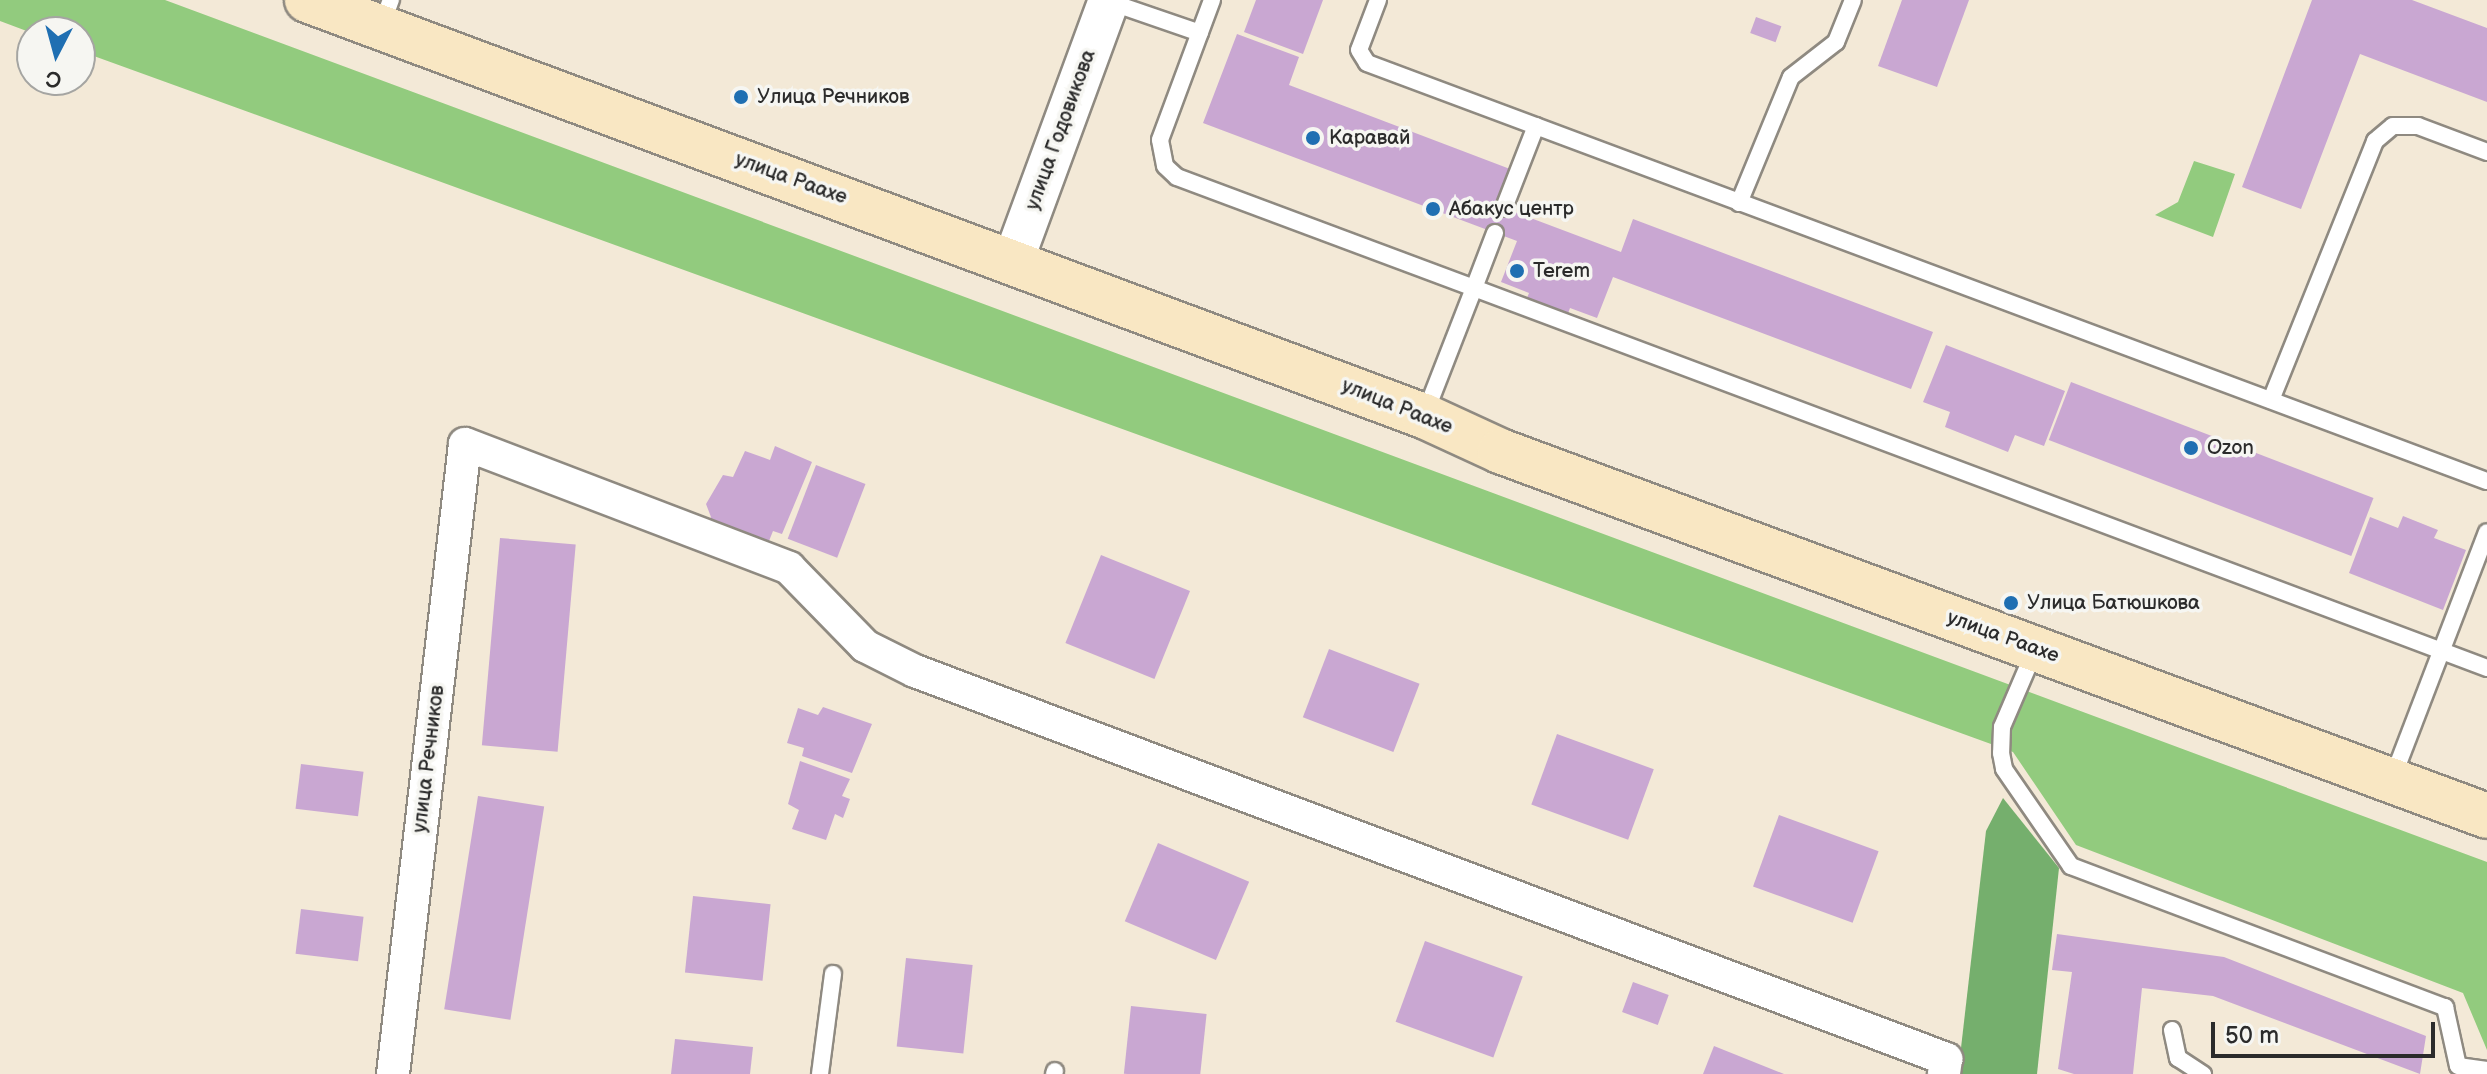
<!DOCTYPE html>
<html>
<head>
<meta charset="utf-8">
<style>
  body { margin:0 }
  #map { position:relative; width:2487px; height:1074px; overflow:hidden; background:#f3e9d7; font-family:"Balsamiq Sans",sans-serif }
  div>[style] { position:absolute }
  .green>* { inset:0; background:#92cb7e }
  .forest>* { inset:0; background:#75af6d }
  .building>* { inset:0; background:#c9a7d2; transform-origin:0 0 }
  .roads { filter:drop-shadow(2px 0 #8f8a81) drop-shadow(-2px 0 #8f8a81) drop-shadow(0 2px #8f8a81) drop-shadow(0 -2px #8f8a81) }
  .service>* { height:16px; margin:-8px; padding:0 8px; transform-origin:8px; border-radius:8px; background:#fff }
  .minor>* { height:32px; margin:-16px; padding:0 16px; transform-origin:16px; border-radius:16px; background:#fff }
  .tertiary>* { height:40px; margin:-20px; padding:0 20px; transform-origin:20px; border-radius:20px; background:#fff }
  .secondary>* { height:44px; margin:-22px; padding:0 22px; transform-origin:22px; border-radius:22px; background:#f9e7c3 }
  .dots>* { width:22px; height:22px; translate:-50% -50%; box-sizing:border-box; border:4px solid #f6f6f2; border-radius:50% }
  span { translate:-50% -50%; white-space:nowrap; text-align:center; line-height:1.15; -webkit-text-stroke:7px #f6f6f2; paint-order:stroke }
  .poi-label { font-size:20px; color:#2b2b2b }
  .left { translate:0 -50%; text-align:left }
  .street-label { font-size:20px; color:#2b2b2b }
  .north { position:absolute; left:16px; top:16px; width:80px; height:80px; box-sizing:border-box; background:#f6f6f2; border:2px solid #a5a5a2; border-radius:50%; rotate:186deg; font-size:22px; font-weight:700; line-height:32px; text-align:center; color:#2b2b2b }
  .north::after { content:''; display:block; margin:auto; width:28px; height:36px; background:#1f6fb2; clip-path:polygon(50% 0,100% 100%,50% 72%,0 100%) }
  .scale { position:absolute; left:2211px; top:1022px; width:224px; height:36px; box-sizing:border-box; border:4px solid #2b2b2b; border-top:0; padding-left:10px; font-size:24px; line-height:28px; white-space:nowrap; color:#2b2b2b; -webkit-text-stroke:6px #f6f6f2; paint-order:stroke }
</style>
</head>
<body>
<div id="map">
  <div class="green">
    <i style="clip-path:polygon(0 0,165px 0,2487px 862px,2487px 1050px,2463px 993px,2076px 845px,2013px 752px,80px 51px,80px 32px,32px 33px,0 21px)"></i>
    <i style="clip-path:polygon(2194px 161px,2235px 174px,2213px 237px,2155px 215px,2178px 202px)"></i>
  </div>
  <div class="forest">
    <i style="clip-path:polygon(2003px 798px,2059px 868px,2037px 1074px,1958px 1074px,1986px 831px)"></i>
  </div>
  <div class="building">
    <i style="clip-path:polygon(1256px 0,1323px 0,1303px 54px,1244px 32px)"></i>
    <i style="clip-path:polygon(1902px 0,1969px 0,1937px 87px,1878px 66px)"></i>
    <i style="clip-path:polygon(2312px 0,2412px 0,2487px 28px,2487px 102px,2360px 54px,2301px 209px,2242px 187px)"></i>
    <i style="left:1756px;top:17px;width:27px;height:17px;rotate:20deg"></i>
    <i style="clip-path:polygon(1237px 34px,1299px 57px,1289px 85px,1510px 169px,1496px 205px,1621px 252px,1633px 219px,1933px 332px,1911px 389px,1613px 277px,1597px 318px,1570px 308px,1566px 319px,1525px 303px,1529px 293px,1501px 282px,1517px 241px,1203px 123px)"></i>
    <i style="clip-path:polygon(1946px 345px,2065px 391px,2044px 446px,2015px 435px,2008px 452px,1945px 427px,1950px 412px,1923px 402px)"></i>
    <i style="left:2071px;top:382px;width:324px;height:62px;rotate:21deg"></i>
    <i style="clip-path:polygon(775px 446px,812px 462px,782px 534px,773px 531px,767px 546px,707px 525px,711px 517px,706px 504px,723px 475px,733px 477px,745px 451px,770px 460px)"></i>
    <i style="left:816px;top:465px;width:53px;height:79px;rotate:21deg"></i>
    <i style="clip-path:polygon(2403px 516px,2438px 530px,2434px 538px,2466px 550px,2443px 610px,2349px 573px,2370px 517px,2398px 528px)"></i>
    <i style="left:500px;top:538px;width:76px;height:208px;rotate:5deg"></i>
    <i style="left:1101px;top:555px;width:96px;height:95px;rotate:22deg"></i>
    <i style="left:1329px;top:649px;width:97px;height:73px;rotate:21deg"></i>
    <i style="clip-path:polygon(823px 707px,872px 724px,852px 773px,802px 756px,804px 748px,787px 743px,798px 708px,818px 715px)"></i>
    <i style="left:1557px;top:734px;width:103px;height:75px;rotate:20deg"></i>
    <i style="clip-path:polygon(800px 761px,850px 779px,842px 796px,850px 799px,843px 818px,835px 814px,826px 840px,792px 829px,799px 810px,788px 804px)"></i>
    <i style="left:301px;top:764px;width:63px;height:45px;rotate:7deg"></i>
    <i style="left:478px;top:796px;width:67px;height:216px;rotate:9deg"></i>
    <i style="left:1779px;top:815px;width:106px;height:76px;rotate:20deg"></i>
    <i style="left:1158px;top:843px;width:99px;height:85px;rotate:23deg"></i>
    <i style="left:693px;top:896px;width:78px;height:77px;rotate:6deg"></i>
    <i style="left:301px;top:909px;width:63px;height:45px;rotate:7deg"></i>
    <i style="clip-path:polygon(2057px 934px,2224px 957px,2426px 1036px,2420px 1074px,2213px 996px,2142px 988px,2133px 1074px,2074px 1074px,2058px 1069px,2072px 972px,2052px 970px)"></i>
    <i style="left:1425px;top:941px;width:104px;height:86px;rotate:20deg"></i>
    <i style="left:906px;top:958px;width:67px;height:89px;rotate:6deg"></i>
    <i style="left:1633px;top:982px;width:38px;height:32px;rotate:20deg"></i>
    <i style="left:1131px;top:1006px;width:76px;height:68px;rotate:6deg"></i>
    <i style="clip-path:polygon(675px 1039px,753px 1047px,750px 1074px,671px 1074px)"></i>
    <i style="clip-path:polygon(1714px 1046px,1784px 1074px,1703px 1074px)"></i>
  </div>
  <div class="roads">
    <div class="service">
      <i style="left:1212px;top:0;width:149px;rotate:110.4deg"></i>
      <i style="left:1160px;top:140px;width:26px;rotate:79deg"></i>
      <i style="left:1165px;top:166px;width:16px;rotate:43deg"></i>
      <i style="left:1177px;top:177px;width:317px;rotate:20.5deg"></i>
      <i style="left:1474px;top:288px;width:135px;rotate:111.3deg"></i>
      <i style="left:1378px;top:0;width:53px;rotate:110.8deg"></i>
      <i style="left:1359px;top:50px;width:15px;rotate:58deg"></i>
      <i style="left:1367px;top:63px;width:1195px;rotate:20.47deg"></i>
      <i style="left:1110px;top:2px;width:95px;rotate:19deg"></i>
      <i style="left:381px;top:27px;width:29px;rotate:-70deg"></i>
      <i style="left:1739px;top:203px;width:136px;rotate:-67.6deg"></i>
      <i style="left:1791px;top:77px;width:57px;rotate:-37.9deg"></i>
      <i style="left:1836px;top:42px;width:45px;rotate:-68deg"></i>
      <i style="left:1504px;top:208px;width:88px;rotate:-68.7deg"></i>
      <i style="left:1495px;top:233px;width:59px;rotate:110.9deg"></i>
      <i style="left:1474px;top:288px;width:1082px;rotate:20.56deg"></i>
      <i style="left:2271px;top:400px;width:279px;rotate:-68.1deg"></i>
      <i style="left:2375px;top:141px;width:23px;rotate:-40deg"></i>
      <i style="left:2393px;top:126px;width:25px"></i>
      <i style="left:2418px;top:126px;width:74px;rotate:20.6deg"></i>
      <i style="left:2035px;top:650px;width:84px;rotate:113.2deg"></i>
      <i style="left:2002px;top:727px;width:26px;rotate:92deg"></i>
      <i style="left:2001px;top:753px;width:16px;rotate:79deg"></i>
      <i style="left:2004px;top:769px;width:118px;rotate:55.4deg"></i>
      <i style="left:2071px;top:866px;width:400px;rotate:20.7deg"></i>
      <i style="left:2445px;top:1007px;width:60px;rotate:77.6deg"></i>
      <i style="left:2458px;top:1066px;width:29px;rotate:8deg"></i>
      <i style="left:2393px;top:777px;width:262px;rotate:-69deg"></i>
      <i style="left:2172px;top:1030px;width:29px;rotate:78deg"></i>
      <i style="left:2178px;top:1058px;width:30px;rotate:33deg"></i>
      <i style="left:820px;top:1074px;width:101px;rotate:-82.6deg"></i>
      <i style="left:1054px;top:1074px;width:3px;rotate:-72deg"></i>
    </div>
    <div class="minor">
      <i style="left:393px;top:1074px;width:634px;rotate:-83.48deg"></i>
      <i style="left:465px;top:444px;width:347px;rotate:20.9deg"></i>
      <i style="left:789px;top:568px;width:109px;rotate:45.7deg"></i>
      <i style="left:865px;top:646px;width:56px;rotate:26.6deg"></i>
      <i style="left:915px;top:671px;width:1102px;rotate:20.62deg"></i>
      <i style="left:1946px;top:1059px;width:15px;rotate:98deg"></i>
    </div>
    <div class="tertiary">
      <i style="left:1013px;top:261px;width:278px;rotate:-69.8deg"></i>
    </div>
    <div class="secondary">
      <i style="left:307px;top:0;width:1192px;rotate:20.43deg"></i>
      <i style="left:1424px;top:416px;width:84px;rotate:24.7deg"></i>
      <i style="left:1500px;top:451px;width:1052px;rotate:20.29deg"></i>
    </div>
  </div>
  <div class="dots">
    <i style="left:741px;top:97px;background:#1f6fb2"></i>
    <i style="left:1313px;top:138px;background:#1f6fb2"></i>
    <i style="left:1433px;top:209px;background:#1f6fb2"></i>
    <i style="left:1517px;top:271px;background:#1f6fb2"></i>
    <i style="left:2191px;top:448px;background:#1f6fb2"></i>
    <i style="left:2011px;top:603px;background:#1f6fb2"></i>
  </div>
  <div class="poi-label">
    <span class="left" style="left:757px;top:97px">Улица Речников</span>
    <span class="left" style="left:1329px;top:138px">Каравай</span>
    <span class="left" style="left:1449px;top:209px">Абакус центр</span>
    <span class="left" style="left:1533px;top:271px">Terem</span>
    <span class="left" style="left:2207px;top:448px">Ozon</span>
    <span class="left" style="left:2027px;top:603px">Улица Батюшкова</span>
  </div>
  <div class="street-label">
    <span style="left:1061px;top:130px;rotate:-70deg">улица Годовикова</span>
    <span style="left:791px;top:179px;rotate:20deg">улица Раахе</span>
    <span style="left:1397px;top:407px;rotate:22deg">улица Раахе</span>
    <span style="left:2003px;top:637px;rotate:20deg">улица Раахе</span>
    <span style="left:429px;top:759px;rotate:-83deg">улица Речников</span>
  </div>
  <div class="north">С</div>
  <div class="scale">50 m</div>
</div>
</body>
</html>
